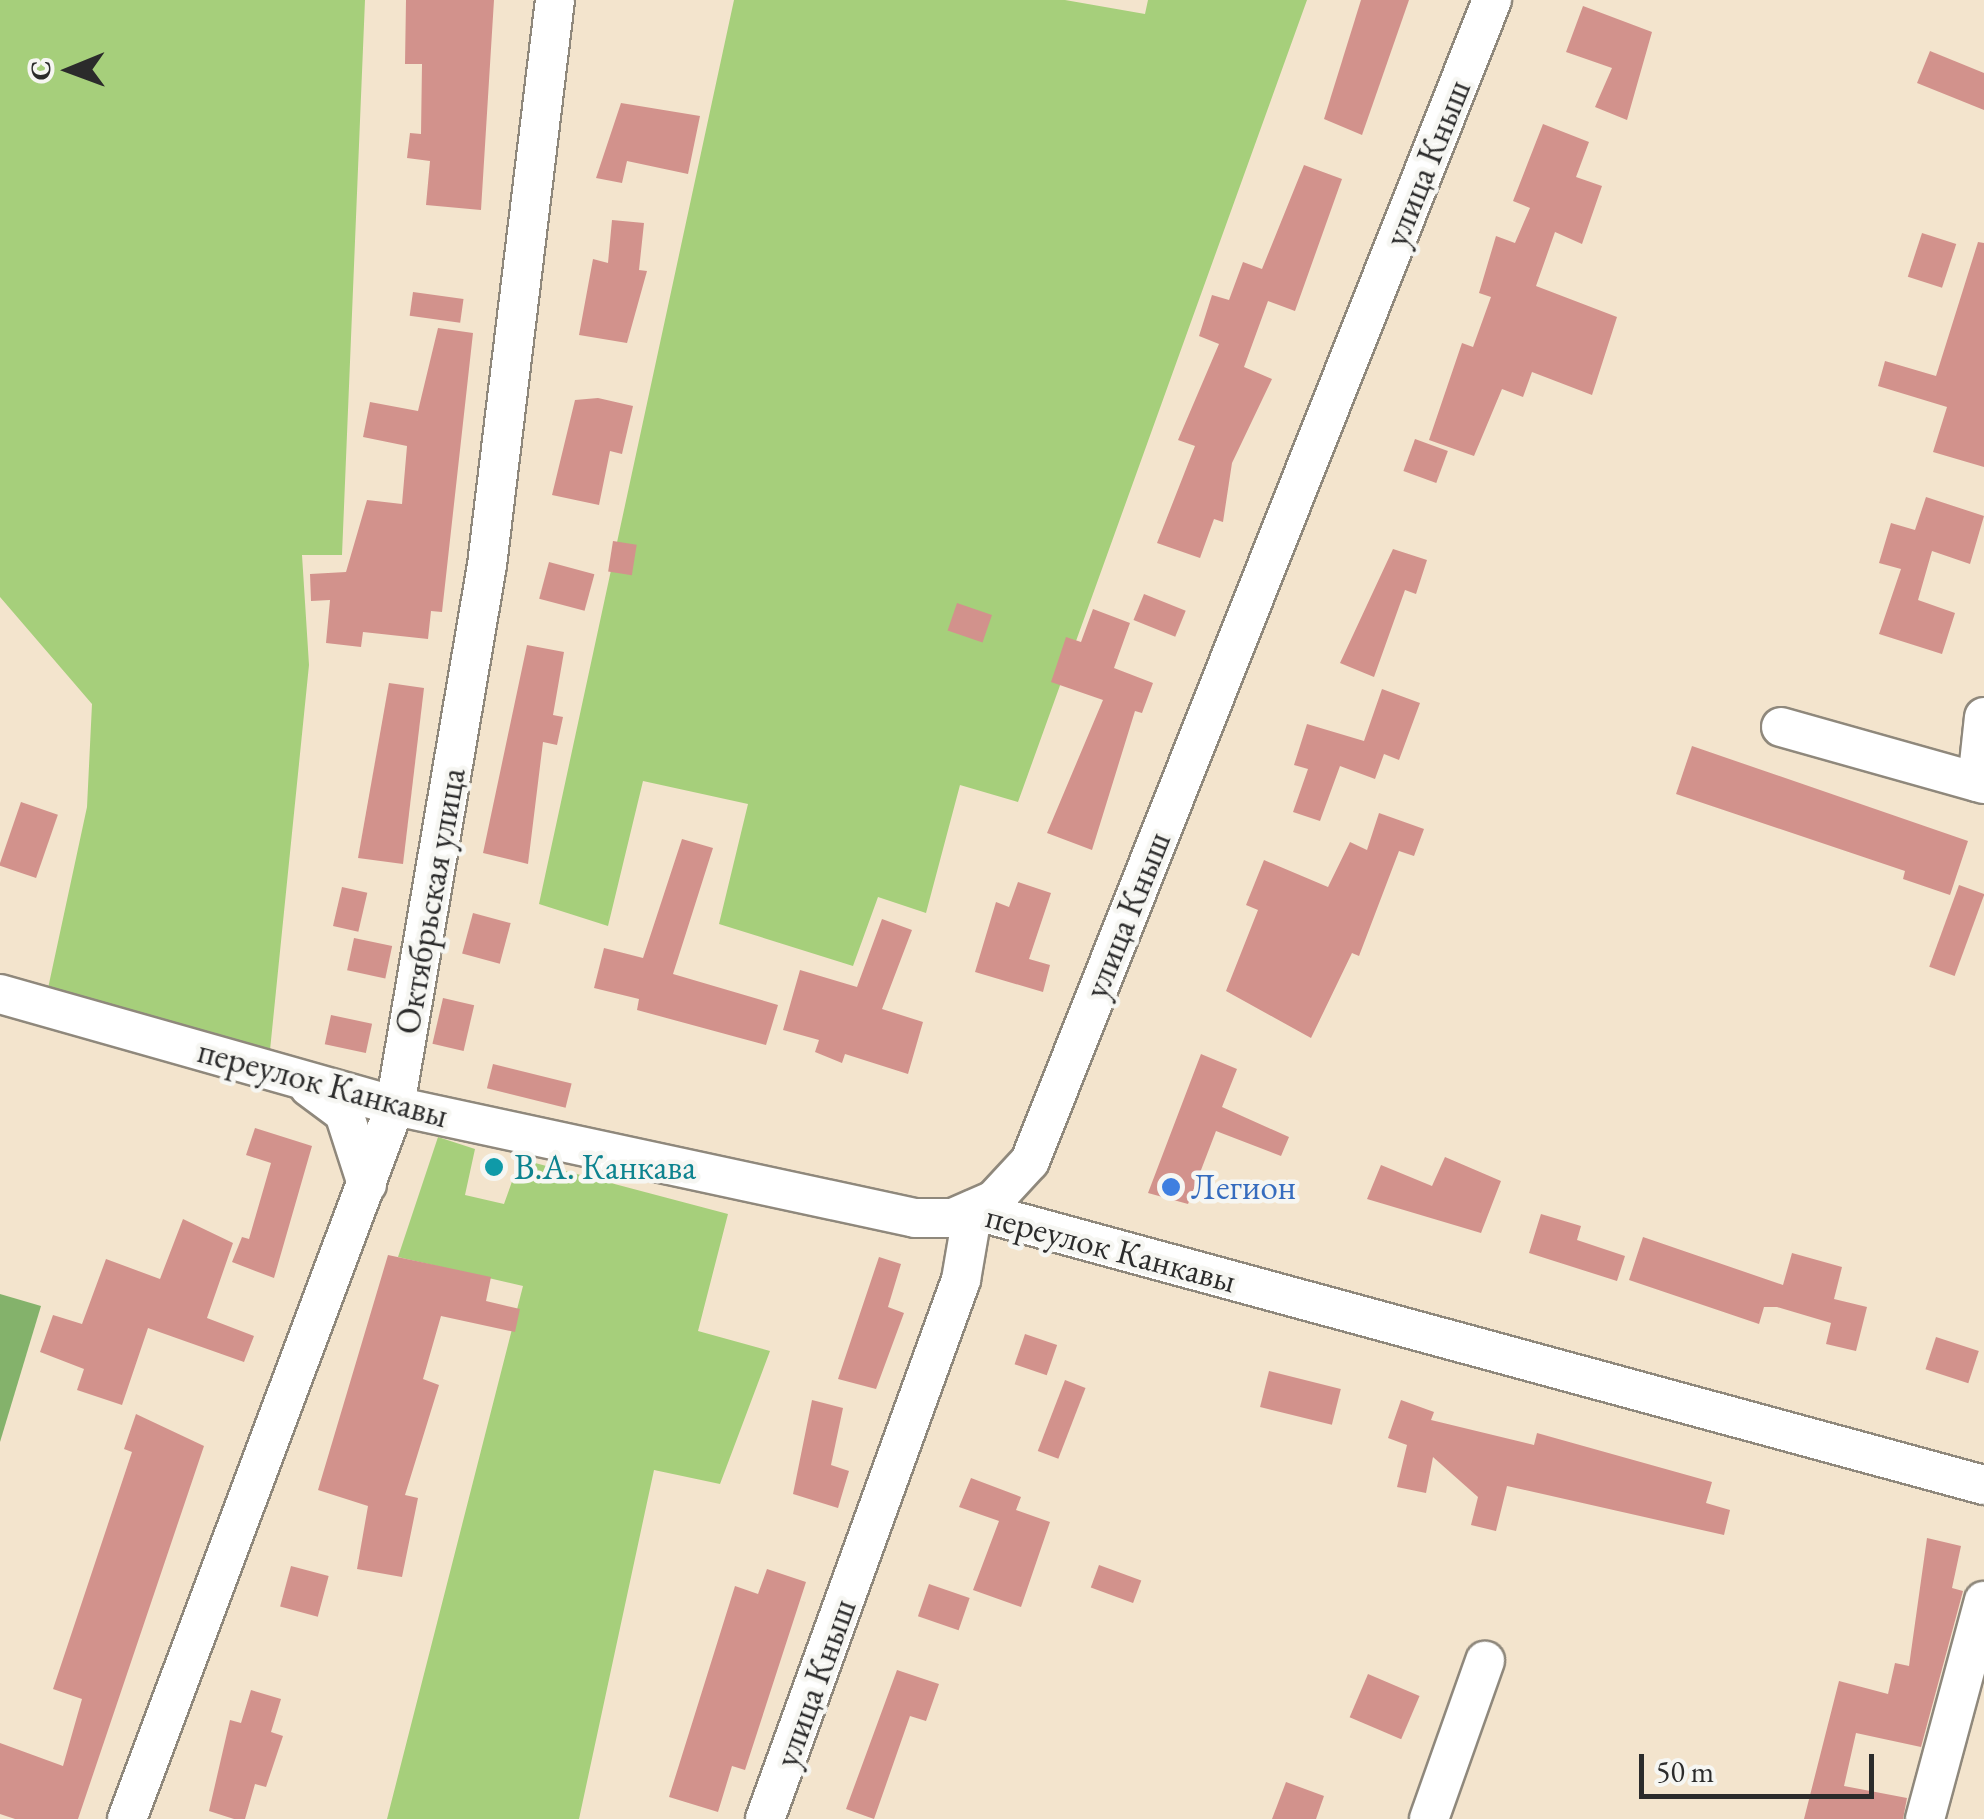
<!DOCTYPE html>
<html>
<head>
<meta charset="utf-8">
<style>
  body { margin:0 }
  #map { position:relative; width:1984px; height:1819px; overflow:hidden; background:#f3e4cd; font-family:"EB Garamond",serif }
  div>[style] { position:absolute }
  .green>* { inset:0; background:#a6cf7b }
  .forest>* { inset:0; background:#84b26b }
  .building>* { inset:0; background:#d2928c; transform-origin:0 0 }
  .roads { filter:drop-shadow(2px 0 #8f887c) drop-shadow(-2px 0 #8f887c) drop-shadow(0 2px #8f887c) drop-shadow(0 -2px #8f887c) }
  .minor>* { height:38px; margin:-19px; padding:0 19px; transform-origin:19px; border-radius:19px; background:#fff }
  .dots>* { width:28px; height:28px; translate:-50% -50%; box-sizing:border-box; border:5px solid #f6f6f2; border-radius:50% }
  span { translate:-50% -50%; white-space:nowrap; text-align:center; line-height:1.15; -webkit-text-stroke:9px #f6f6f2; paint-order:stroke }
  .street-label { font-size:35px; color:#2b2b2b }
  .culture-label { font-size:35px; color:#0d838f }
  .left { translate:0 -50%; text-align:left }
  .shop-label { font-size:35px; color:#366cbe }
  .north { position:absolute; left:20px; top:20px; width:100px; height:100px; -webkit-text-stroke:8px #f6f6f2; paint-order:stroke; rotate:269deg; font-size:28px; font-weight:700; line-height:40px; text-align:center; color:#2b2b2b }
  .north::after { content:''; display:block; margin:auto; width:35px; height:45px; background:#2b2b2b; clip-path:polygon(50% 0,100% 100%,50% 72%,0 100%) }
  .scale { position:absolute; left:1639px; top:1754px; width:235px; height:45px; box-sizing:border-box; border:5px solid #2b2b2b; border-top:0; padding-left:12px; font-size:30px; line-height:35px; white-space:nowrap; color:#2b2b2b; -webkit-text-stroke:8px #f6f6f2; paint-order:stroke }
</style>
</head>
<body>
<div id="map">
  <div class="green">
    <i style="clip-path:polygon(0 0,365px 0,342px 555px,302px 555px,309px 665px,268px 1070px,44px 1007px,87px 807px,92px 704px,0 597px)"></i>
    <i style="clip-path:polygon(734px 0,1065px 0,1145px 14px,1148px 0,1307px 0,1018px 802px,960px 785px,926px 913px,878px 897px,853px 966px,719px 924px,748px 804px,643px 781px,608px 926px,539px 904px)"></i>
    <i style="clip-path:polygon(438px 1137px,475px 1149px,465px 1195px,504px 1204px,520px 1159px,728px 1214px,698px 1331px,770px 1351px,720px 1484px,654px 1470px,579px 1819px,387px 1819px,523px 1286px,398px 1257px)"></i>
  </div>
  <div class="forest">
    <i style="clip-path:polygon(0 1294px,41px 1306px,0 1442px)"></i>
  </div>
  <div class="building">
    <i style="clip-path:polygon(406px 0,494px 0,481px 210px,426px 205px,430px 161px,407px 158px,410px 133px,421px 134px,422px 64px,405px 64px)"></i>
    <i style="clip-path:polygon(1361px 0,1409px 0,1362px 135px,1324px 119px)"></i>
    <i style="clip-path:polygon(1583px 6px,1652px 32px,1627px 120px,1595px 107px,1612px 68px,1566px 52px)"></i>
    <i style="clip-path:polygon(1930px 51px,1984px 73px,1984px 110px,1917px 83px)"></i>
    <i style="clip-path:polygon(621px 103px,700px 116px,688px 174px,627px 161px,622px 183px,596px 178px)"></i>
    <i style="clip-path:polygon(1543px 124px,1589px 142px,1576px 177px,1602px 186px,1582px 244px,1555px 232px,1536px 286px,1617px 317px,1592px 395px,1532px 372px,1523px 397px,1502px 389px,1474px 456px,1429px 440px,1462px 343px,1473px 347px,1491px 297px,1479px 293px,1496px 236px,1515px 243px,1530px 208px,1513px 201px)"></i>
    <i style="clip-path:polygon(1304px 165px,1342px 179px,1295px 311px,1268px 301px,1244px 367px,1272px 379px,1232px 463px,1223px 522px,1214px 519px,1200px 558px,1157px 543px,1195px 446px,1178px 440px,1219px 344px,1199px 336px,1212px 295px,1229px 300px,1243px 262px,1262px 269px)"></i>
    <i style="clip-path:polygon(612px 220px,644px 223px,639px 270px,647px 271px,627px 343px,579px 335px,593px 259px,608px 263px)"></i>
    <i style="left:1922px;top:233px;width:36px;height:46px;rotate:18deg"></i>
    <i style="clip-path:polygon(1978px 242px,1984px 243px,1984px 467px,1933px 452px,1947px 407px,1878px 386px,1885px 361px,1936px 376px)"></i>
    <i style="left:413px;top:292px;width:51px;height:24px;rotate:8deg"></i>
    <i style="clip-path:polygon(438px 328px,473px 333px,442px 612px,431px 611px,428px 639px,363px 632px,361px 647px,326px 643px,330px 600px,311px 601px,310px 574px,346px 572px,367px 500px,402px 504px,407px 446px,363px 437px,370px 402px,418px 411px)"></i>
    <i style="clip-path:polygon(598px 398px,633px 406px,622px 454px,610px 451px,599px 505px,552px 495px,575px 400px)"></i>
    <i style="left:1415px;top:439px;width:35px;height:34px;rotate:20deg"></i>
    <i style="clip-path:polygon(1926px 497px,1984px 516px,1970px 564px,1932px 551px,1918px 600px,1955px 613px,1942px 654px,1879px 634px,1901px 569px,1879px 563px,1891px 523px,1915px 530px)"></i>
    <i style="left:613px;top:541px;width:24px;height:31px;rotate:9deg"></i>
    <i style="clip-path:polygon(1393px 549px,1427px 560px,1416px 594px,1405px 590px,1374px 677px,1340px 663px)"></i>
    <i style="left:549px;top:562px;width:47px;height:38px;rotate:15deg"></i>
    <i style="left:1144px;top:594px;width:45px;height:28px;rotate:22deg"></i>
    <i style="left:957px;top:603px;width:37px;height:29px;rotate:19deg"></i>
    <i style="clip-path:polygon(1093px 609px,1130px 623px,1114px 668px,1153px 683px,1142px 713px,1135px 711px,1092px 850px,1047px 833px,1103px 700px,1051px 682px,1066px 637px,1081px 642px)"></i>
    <i style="clip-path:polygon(527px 645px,564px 652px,553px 715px,563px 717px,557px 745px,543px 742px,528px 864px,483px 853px)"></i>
    <i style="clip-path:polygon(389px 683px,424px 688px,403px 864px,358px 858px)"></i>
    <i style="clip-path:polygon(1382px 689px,1420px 703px,1399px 760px,1384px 754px,1375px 779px,1340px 766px,1320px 821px,1293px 812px,1308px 769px,1294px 765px,1307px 724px,1364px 741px)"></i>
    <i style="clip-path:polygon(1692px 746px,1968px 841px,1950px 895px,1903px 879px,1905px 871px,1676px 794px)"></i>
    <i style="left:21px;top:802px;width:39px;height:67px;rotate:19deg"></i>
    <i style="clip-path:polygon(1379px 813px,1424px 829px,1414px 856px,1399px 851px,1359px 956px,1352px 953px,1311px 1038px,1226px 991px,1258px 910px,1246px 905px,1264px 860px,1328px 887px,1350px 842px,1367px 850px)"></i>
    <i style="clip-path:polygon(682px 839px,713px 848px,673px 974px,778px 1005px,766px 1045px,637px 1010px,639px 999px,594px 988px,604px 948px,643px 958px)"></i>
    <i style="clip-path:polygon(1018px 882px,1051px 893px,1029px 959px,1050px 965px,1043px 992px,975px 972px,996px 902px,1009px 907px)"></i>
    <i style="left:1959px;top:885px;width:27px;height:87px;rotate:20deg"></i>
    <i style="left:342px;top:887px;width:26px;height:40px;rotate:13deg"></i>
    <i style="left:473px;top:913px;width:39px;height:42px;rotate:15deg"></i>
    <i style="clip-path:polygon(882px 919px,912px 930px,882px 1009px,923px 1022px,908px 1074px,845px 1054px,842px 1063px,815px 1052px,819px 1040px,783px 1030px,800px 970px,857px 987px)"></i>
    <i style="left:354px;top:938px;width:39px;height:33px;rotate:12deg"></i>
    <i style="left:443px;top:998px;width:32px;height:47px;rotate:13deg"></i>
    <i style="left:331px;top:1015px;width:42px;height:30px;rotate:12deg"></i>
    <i style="clip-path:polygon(1201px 1054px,1237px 1069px,1222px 1107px,1289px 1137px,1281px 1156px,1216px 1131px,1188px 1204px,1148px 1193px)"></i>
    <i style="left:493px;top:1064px;width:81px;height:25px;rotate:14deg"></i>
    <i style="clip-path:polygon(255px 1128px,312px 1146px,274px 1278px,232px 1262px,242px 1237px,249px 1239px,271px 1163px,246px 1155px)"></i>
    <i style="clip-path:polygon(1445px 1157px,1501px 1181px,1481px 1233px,1367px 1199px,1381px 1165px,1432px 1186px)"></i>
    <i style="clip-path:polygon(1541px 1214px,1581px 1226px,1577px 1240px,1625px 1256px,1617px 1281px,1529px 1253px)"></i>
    <i style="clip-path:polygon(183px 1219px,233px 1243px,207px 1318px,254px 1336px,244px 1362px,148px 1328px,122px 1405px,77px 1390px,84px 1369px,40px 1352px,53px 1315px,82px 1324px,106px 1259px,160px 1279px)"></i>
    <i style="clip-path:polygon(1643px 1237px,1783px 1285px,1792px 1253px,1842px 1267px,1834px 1299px,1867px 1307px,1856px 1351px,1826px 1344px,1831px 1323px,1777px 1307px,1764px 1307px,1759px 1324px,1629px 1280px)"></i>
    <i style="clip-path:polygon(388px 1255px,491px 1277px,486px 1301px,520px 1309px,515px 1332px,441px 1316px,423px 1379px,439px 1385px,405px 1495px,418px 1498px,402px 1577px,357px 1569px,368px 1506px,318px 1490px)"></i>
    <i style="clip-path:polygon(879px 1257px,901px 1264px,888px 1307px,904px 1313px,876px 1389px,838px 1379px)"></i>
    <i style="left:1025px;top:1334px;width:34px;height:32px;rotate:19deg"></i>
    <i style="left:1936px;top:1337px;width:45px;height:34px;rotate:18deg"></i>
    <i style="left:1269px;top:1371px;width:74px;height:37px;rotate:14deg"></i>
    <i style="left:1065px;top:1380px;width:22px;height:76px;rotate:21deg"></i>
    <i style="clip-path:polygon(812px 1400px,843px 1408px,831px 1465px,849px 1471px,838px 1508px,793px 1494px)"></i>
    <i style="clip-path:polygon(1401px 1400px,1434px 1412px,1431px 1420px,1534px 1445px,1537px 1433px,1712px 1482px,1706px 1503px,1730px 1510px,1724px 1535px,1507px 1486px,1496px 1531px,1471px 1525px,1478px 1497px,1433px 1457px,1426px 1493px,1397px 1487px,1407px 1445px,1388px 1438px)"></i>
    <i style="clip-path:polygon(136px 1414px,204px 1446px,78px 1819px,15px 1819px,0 1814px,0 1743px,63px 1766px,82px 1699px,53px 1689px,132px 1452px,124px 1449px)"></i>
    <i style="clip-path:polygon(971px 1478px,1021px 1497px,1016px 1510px,1050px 1522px,1021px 1607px,973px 1590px,999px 1521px,959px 1507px)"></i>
    <i style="clip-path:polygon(1927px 1538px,1961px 1546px,1952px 1588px,1963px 1591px,1921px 1747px,1856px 1733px,1844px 1786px,1907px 1798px,1903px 1819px,1804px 1819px,1839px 1681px,1888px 1694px,1895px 1663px,1909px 1666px)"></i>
    <i style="left:1099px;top:1565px;width:45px;height:24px;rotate:20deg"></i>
    <i style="left:291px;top:1566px;width:39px;height:42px;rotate:15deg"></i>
    <i style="clip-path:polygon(767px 1569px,806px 1582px,745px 1770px,732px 1766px,718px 1812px,669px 1797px,735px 1586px,758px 1594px)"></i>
    <i style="left:929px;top:1584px;width:43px;height:34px;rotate:19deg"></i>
    <i style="clip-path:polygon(897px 1670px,939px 1684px,926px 1721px,910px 1716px,874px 1819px,846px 1809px)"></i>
    <i style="left:1368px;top:1674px;width:56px;height:47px;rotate:23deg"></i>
    <i style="clip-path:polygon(251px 1690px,281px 1699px,271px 1732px,283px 1736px,266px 1787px,255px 1784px,245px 1819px,234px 1819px,209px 1811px,230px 1720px,241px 1723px)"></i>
    <i style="clip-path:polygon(1286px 1782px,1324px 1796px,1316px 1819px,1272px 1819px)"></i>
  </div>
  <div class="roads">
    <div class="minor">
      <i style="left:1984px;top:717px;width:65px;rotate:96.1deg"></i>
      <i style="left:1977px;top:782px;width:7px;rotate:16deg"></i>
      <i style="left:1781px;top:727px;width:204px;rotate:15.7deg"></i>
      <i style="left:0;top:994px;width:411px;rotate:15.8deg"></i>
      <i style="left:395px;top:1106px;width:532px;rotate:12.15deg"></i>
      <i style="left:915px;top:1218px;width:38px"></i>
      <i style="left:953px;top:1218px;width:45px;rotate:-23.7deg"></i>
      <i style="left:994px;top:1200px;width:53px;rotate:-47.3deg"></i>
      <i style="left:1030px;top:1161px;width:1250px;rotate:-68.3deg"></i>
      <i style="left:309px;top:1087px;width:44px;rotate:36.6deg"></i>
      <i style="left:344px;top:1113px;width:75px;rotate:72.1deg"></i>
      <i style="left:973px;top:1210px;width:1048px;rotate:15.22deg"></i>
      <i style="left:127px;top:1819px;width:762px;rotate:-69.4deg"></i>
      <i style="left:395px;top:1106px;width:549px;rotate:-80.35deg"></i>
      <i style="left:487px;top:565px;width:569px;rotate:-83.14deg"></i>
      <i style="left:765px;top:1819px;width:574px;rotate:-70.02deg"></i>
      <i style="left:961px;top:1280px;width:71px;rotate:-80.3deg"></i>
      <i style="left:1429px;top:1819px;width:168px;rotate:-70.5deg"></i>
      <i style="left:1925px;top:1819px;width:226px;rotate:-74.9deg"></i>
    </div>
  </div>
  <div class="dots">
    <i style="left:494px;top:1167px;background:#0f9aa8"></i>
    <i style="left:1171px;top:1187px;background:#3f7fe0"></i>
  </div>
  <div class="street-label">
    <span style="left:1427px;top:163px;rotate:-68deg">улица Кныш</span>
    <span style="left:430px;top:901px;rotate:-80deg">Октябрьская улица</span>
    <span style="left:1127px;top:915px;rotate:-68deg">улица Кныш</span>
    <span style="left:323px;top:1083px;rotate:15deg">переулок Канкавы</span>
    <span style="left:1111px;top:1248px;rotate:15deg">переулок Канкавы</span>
    <span style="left:815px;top:1683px;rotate:-70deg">улица Кныш</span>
  </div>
  <div class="culture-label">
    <span class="left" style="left:514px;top:1167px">В.А. Канкава</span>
  </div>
  <div class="shop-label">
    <span class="left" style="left:1191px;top:1187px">Легион</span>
  </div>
  <div class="north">С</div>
  <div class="scale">50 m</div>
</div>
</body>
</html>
